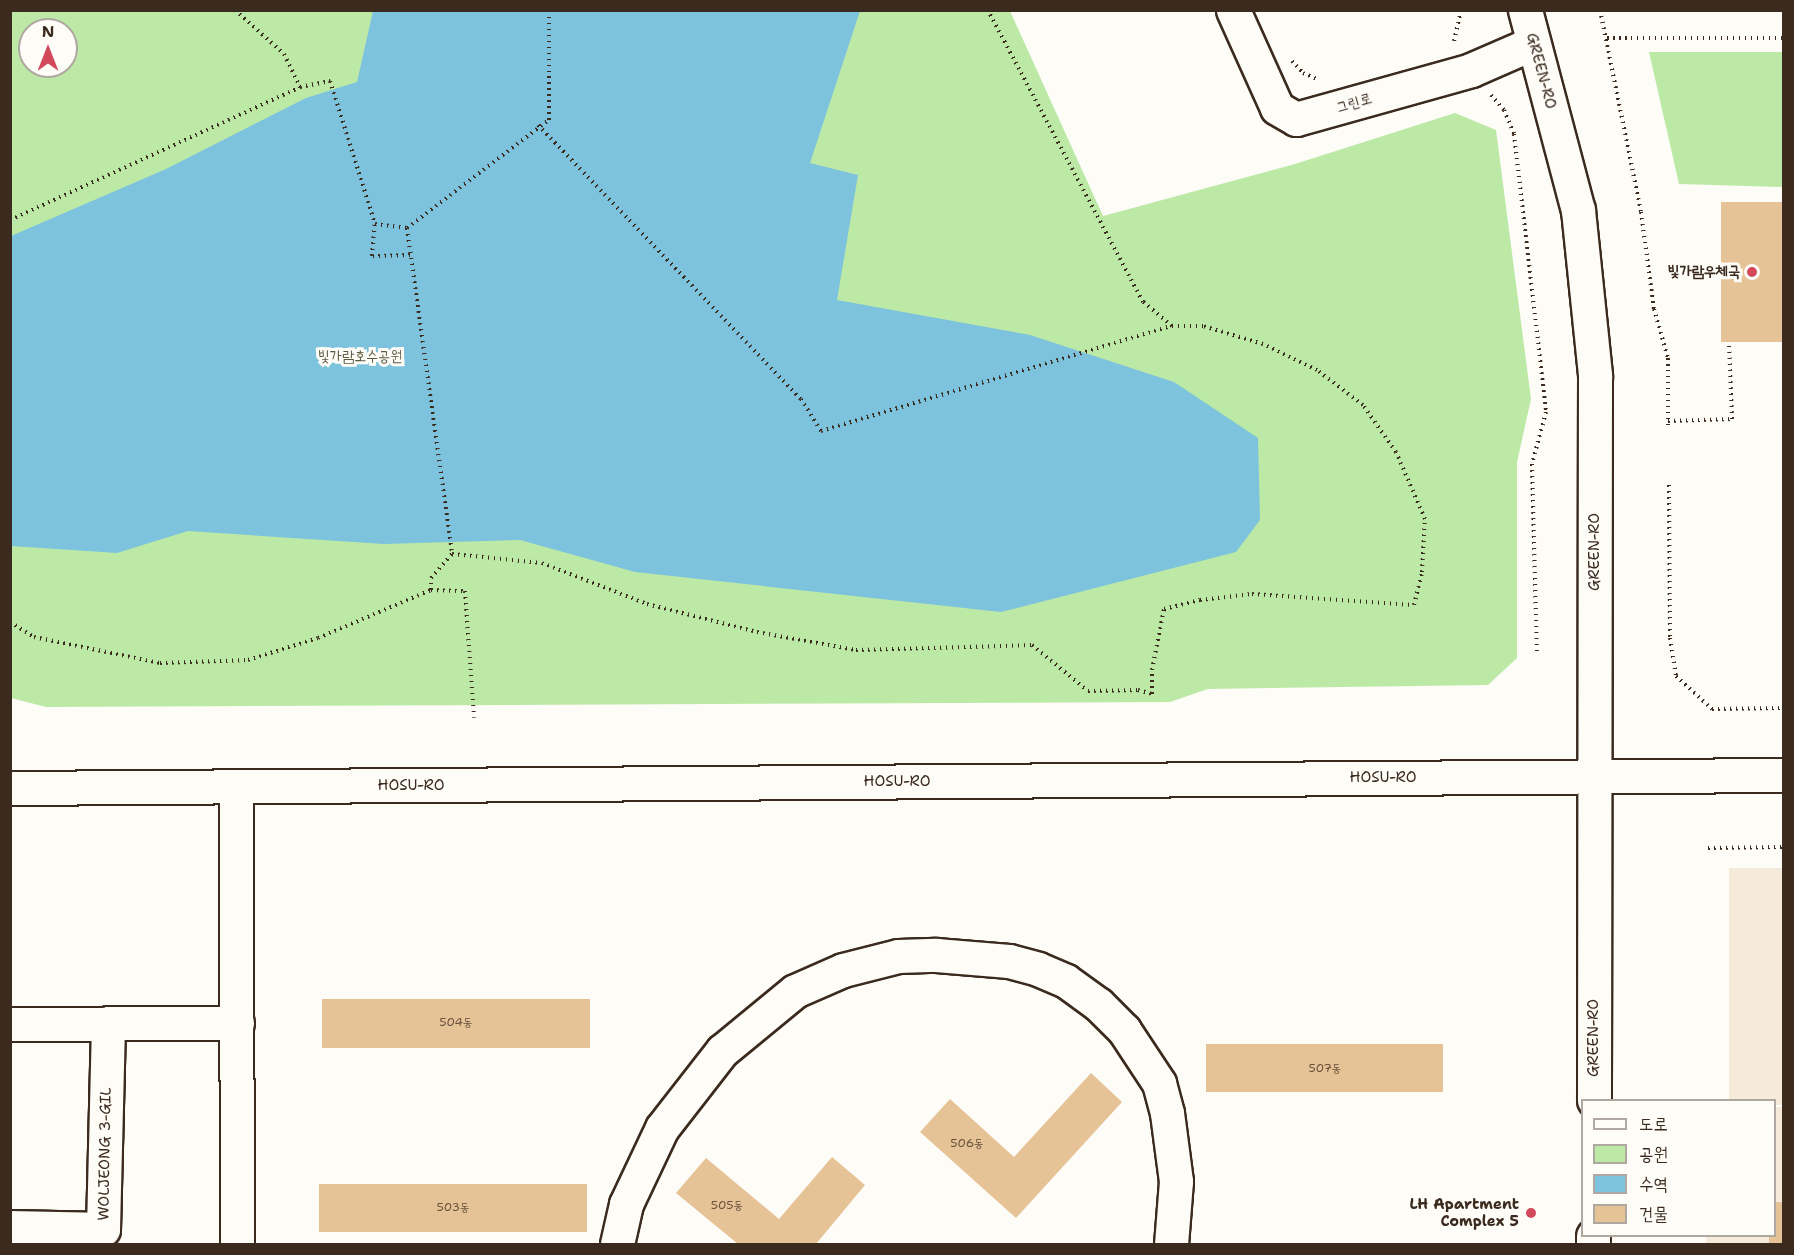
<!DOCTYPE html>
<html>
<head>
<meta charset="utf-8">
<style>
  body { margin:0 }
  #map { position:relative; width:1794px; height:1255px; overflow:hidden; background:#fdfcf7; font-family:"Shantell Sans","Poor Story",sans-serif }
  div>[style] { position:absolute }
  .built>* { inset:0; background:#f6ebda }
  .green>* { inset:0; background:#bde9a7 }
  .water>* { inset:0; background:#7dc3dd }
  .building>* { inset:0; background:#e6c297; transform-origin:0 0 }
  .path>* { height:4px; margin-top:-2px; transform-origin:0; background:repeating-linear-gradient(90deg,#3b2a1e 0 1.5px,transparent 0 6px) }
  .roads { filter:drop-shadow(2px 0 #3b2a1e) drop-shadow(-2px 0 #3b2a1e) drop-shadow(0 2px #3b2a1e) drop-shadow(0 -2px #3b2a1e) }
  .minor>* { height:33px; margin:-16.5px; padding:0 16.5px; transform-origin:16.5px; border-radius:16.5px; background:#fdfcf7 }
  .dots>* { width:16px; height:16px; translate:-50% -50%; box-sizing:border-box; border:3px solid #fdfcf7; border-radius:50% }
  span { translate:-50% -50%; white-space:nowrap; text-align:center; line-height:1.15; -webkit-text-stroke:6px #fdfcf7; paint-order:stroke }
  .number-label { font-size:12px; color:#66503c }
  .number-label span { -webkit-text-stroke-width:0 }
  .street-label { font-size:15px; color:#3b2a1e }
  .poi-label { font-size:15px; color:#3b2a1e; font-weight:700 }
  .right { translate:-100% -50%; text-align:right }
  .park-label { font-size:15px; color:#5c5a40 }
  .frame { position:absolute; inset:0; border:12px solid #3b2a1e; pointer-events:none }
  .legend { position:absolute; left:1581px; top:1099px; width:195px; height:138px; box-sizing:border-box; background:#fdfcf7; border:2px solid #afa8a0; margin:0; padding:8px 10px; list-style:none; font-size:18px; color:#3b2a1e }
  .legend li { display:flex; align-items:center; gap:12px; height:30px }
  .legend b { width:30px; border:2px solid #afa8a0 }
  .north { position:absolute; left:18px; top:18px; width:60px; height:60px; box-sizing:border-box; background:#fdfcf7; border:2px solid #afa8a0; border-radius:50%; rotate:0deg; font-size:16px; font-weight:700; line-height:24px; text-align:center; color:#3b2a1e }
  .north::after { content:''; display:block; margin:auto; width:21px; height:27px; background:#d1495b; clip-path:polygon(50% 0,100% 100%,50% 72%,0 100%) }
</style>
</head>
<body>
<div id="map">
  <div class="built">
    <i style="clip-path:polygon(1729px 868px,1783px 868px,1783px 1105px,1775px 1105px,1774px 1100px,1729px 1100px)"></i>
    <i style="clip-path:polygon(1775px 1107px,1783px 1107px,1783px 1244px,1706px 1244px,1706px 1236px,1774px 1236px)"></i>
  </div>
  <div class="green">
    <i style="clip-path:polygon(evenodd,10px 11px,1010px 11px,1103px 216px,1295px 164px,1455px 113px,1496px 130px,1531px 399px,1517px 462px,1517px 658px,1488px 685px,1208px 689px,1170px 702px,46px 707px,11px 698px,10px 11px,30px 30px,66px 30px,66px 66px,30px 66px,30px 30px)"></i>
    <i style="clip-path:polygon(1649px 52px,1783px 52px,1783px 187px,1679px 184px)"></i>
  </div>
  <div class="water">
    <i style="clip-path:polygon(373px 11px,860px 11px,810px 163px,858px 175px,837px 300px,1030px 335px,1174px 382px,1258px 438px,1260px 520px,1236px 552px,1001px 612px,635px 572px,520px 540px,384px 544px,188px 531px,117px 553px,11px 546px,11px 236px,166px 169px,306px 98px,357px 82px)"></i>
  </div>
  <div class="building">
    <i style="left:1721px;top:202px;width:63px;height:140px"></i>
    <i style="left:322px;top:999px;width:268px;height:49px"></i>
    <i style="left:1206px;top:1044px;width:237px;height:48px"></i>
    <i style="clip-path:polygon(1091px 1073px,1122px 1102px,1016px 1218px,920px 1132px,950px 1099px,1014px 1157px)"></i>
    <i style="clip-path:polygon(832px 1157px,865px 1185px,816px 1244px,738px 1244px,676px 1193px,706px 1158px,779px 1219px)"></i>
    <i style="left:319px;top:1184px;width:268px;height:48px"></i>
    <i style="clip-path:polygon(1774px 1202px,1784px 1202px,1784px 1244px,1769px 1244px,1769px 1236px,1774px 1236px)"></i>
  </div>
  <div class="path">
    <i style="left:235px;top:10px;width:66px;rotate:41.9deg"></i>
    <i style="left:284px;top:54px;width:37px;rotate:64deg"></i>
    <i style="left:1600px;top:10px;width:206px;rotate:78.5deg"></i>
    <i style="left:1641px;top:212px;width:98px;rotate:82.4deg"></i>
    <i style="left:1654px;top:309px;width:51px;rotate:74.1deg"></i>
    <i style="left:1668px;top:358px;width:69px;rotate:90deg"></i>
    <i style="left:1607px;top:38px;width:177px"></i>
    <i style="left:1454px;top:41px;width:32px;rotate:-77deg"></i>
    <i style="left:1292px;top:61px;width:16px;rotate:47deg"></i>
    <i style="left:1303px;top:73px;width:15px;rotate:23deg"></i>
    <i style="left:1491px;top:95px;width:20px;rotate:49deg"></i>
    <i style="left:1504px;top:110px;width:26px;rotate:67deg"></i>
    <i style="left:1514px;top:134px;width:280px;rotate:83.4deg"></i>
    <i style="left:1546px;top:412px;width:54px;rotate:105.1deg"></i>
    <i style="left:1532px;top:464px;width:187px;rotate:88.5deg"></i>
    <i style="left:538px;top:125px;width:380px;rotate:46.2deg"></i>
    <i style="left:801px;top:399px;width:38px;rotate:58deg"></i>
    <i style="left:821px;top:431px;width:365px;rotate:-16.7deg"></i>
    <i style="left:10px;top:220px;width:319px;rotate:-24.6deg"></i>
    <i style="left:300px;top:87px;width:31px;rotate:-11deg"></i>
    <i style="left:330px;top:81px;width:150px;rotate:72.5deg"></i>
    <i style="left:407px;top:228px;width:178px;rotate:-37.3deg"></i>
    <i style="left:549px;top:120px;width:110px;rotate:-90deg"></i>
    <i style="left:410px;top:255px;width:38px;rotate:178deg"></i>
    <i style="left:372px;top:256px;width:32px;rotate:-85deg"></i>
    <i style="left:375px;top:224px;width:32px;rotate:7deg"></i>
    <i style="left:407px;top:228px;width:329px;rotate:82.1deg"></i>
    <i style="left:1668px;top:421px;width:64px;rotate:-1.8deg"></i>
    <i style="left:1732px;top:419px;width:76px;rotate:-92.3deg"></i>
    <i style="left:1669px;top:485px;width:153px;rotate:89.6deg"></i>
    <i style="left:1670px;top:638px;width:38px;rotate:81deg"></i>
    <i style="left:1676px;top:676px;width:49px;rotate:42.5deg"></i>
    <i style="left:1712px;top:709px;width:72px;rotate:-0.8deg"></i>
    <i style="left:431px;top:590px;width:12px;rotate:-90deg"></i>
    <i style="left:431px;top:578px;width:32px;rotate:-49deg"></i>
    <i style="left:452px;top:554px;width:90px;rotate:5.7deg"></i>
    <i style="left:542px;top:563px;width:113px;rotate:21.3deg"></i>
    <i style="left:647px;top:604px;width:114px;rotate:14.3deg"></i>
    <i style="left:757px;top:632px;width:101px;rotate:10.3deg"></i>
    <i style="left:856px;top:650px;width:176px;rotate:-1.6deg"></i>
    <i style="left:1032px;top:645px;width:72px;rotate:39.4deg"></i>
    <i style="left:1088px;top:691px;width:50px;rotate:-1.1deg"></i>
    <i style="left:1138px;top:690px;width:15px;rotate:16deg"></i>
    <i style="left:1152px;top:694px;width:24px;rotate:-90deg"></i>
    <i style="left:1152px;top:670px;width:62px;rotate:-78.9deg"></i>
    <i style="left:1164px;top:609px;width:37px;rotate:-14deg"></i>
    <i style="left:1200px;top:600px;width:52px;rotate:-6.6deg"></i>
    <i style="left:1252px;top:594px;width:162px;rotate:3.9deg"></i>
    <i style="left:1414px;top:605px;width:34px;rotate:-76deg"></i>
    <i style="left:1422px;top:572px;width:53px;rotate:-86.8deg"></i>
    <i style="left:1425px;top:519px;width:73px;rotate:-113.4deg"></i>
    <i style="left:1396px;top:452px;width:57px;rotate:-125.1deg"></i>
    <i style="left:1363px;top:405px;width:58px;rotate:-142.7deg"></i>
    <i style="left:1317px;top:370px;width:60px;rotate:-154.3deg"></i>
    <i style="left:1263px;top:344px;width:63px;rotate:-163.3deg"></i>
    <i style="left:1203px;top:326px;width:31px;rotate:180deg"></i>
    <i style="left:1172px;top:326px;width:38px;rotate:-140deg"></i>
    <i style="left:1143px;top:302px;width:331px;rotate:-118deg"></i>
    <i style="left:10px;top:622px;width:28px;rotate:32deg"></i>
    <i style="left:34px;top:637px;width:129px;rotate:11.7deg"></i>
    <i style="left:160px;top:663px;width:88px;rotate:-2deg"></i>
    <i style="left:248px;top:660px;width:73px;rotate:-17.4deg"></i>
    <i style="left:318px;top:638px;width:123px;rotate:-23deg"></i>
    <i style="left:431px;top:590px;width:34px;rotate:2deg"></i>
    <i style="left:465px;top:591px;width:127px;rotate:85.9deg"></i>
    <i style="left:1708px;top:848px;width:76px;rotate:-0.8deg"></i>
  </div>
  <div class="roads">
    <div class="minor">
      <i style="left:1233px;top:10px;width:107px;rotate:65.8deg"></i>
      <i style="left:1277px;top:108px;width:22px;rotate:30deg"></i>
      <i style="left:1296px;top:119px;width:182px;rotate:-15.6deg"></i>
      <i style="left:1471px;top:70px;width:68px;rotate:-23.5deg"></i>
      <i style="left:1525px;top:10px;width:207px;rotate:75.2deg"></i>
      <i style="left:1578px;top:210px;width:166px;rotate:84.1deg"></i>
      <i style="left:1595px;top:375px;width:725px;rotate:90.08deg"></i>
      <i style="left:236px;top:787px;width:457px;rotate:89.9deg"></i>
      <i style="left:10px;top:788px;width:1774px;rotate:-0.42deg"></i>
      <i style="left:10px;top:1024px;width:227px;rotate:-0.3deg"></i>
      <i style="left:10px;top:1227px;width:93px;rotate:1.2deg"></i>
      <i style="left:103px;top:1229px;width:206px;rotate:-88.6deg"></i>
      <i style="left:617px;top:1244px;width:41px;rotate:-77.3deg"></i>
      <i style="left:626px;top:1204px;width:84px;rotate:-64.7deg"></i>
      <i style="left:662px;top:1128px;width:98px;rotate:-52.1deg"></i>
      <i style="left:722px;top:1051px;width:94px;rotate:-39.4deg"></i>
      <i style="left:795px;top:991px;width:52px;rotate:-23.6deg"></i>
      <i style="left:843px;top:970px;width:57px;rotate:-14.3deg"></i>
      <i style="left:898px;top:956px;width:38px;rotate:-2deg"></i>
      <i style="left:936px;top:955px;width:73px;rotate:4.7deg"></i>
      <i style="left:1009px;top:961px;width:30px;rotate:15deg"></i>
      <i style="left:1038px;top:969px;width:30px;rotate:23deg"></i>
      <i style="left:1066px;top:981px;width:39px;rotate:36deg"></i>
      <i style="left:1098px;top:1004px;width:37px;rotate:45deg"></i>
      <i style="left:1124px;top:1030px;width:64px;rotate:56.6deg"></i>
      <i style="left:1159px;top:1083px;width:31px;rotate:75deg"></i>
      <i style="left:1167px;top:1113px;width:69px;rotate:82.5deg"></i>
      <i style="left:1176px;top:1181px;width:63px;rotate:94.5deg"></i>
      <i style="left:1593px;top:1244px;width:8px;rotate:-90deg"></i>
    </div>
  </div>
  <div class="dots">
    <i style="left:1752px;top:272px;background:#d1495b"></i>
    <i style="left:1531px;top:1213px;background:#d1495b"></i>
  </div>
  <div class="number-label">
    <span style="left:456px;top:1023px">504동</span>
    <span style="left:1325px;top:1069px">507동</span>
    <span style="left:967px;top:1144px">506동</span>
    <span style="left:727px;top:1206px">505동</span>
    <span style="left:453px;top:1208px">503동</span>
  </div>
  <div class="street-label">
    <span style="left:1541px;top:71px;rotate:75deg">GREEN-RO</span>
    <span style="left:1354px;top:103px;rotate:-16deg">그린로</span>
    <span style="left:1595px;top:552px;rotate:-90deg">GREEN-RO</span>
    <span style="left:1383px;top:778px">HOSU-RO</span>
    <span style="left:897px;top:782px">HOSU-RO</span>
    <span style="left:411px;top:786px">HOSU-RO</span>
    <span style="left:1594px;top:1038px;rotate:-90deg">GREEN-RO</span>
    <span style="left:105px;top:1154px;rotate:-89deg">WOLJEONG 3-GIL</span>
  </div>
  <div class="poi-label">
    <span class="right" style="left:1740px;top:272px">빛가람우체국</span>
    <span class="right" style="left:1519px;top:1213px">LH Apartment<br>Complex 5</span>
  </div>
  <div class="park-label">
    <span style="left:360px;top:357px">빛가람호수공원</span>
  </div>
  <div class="frame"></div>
  <ul class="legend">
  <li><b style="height:8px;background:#fdfcf7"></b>도로</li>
  <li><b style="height:16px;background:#bde9a7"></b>공원</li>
  <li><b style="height:16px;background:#7dc3dd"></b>수역</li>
  <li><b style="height:16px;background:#e6c297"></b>건물</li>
  </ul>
  <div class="north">N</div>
</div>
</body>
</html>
